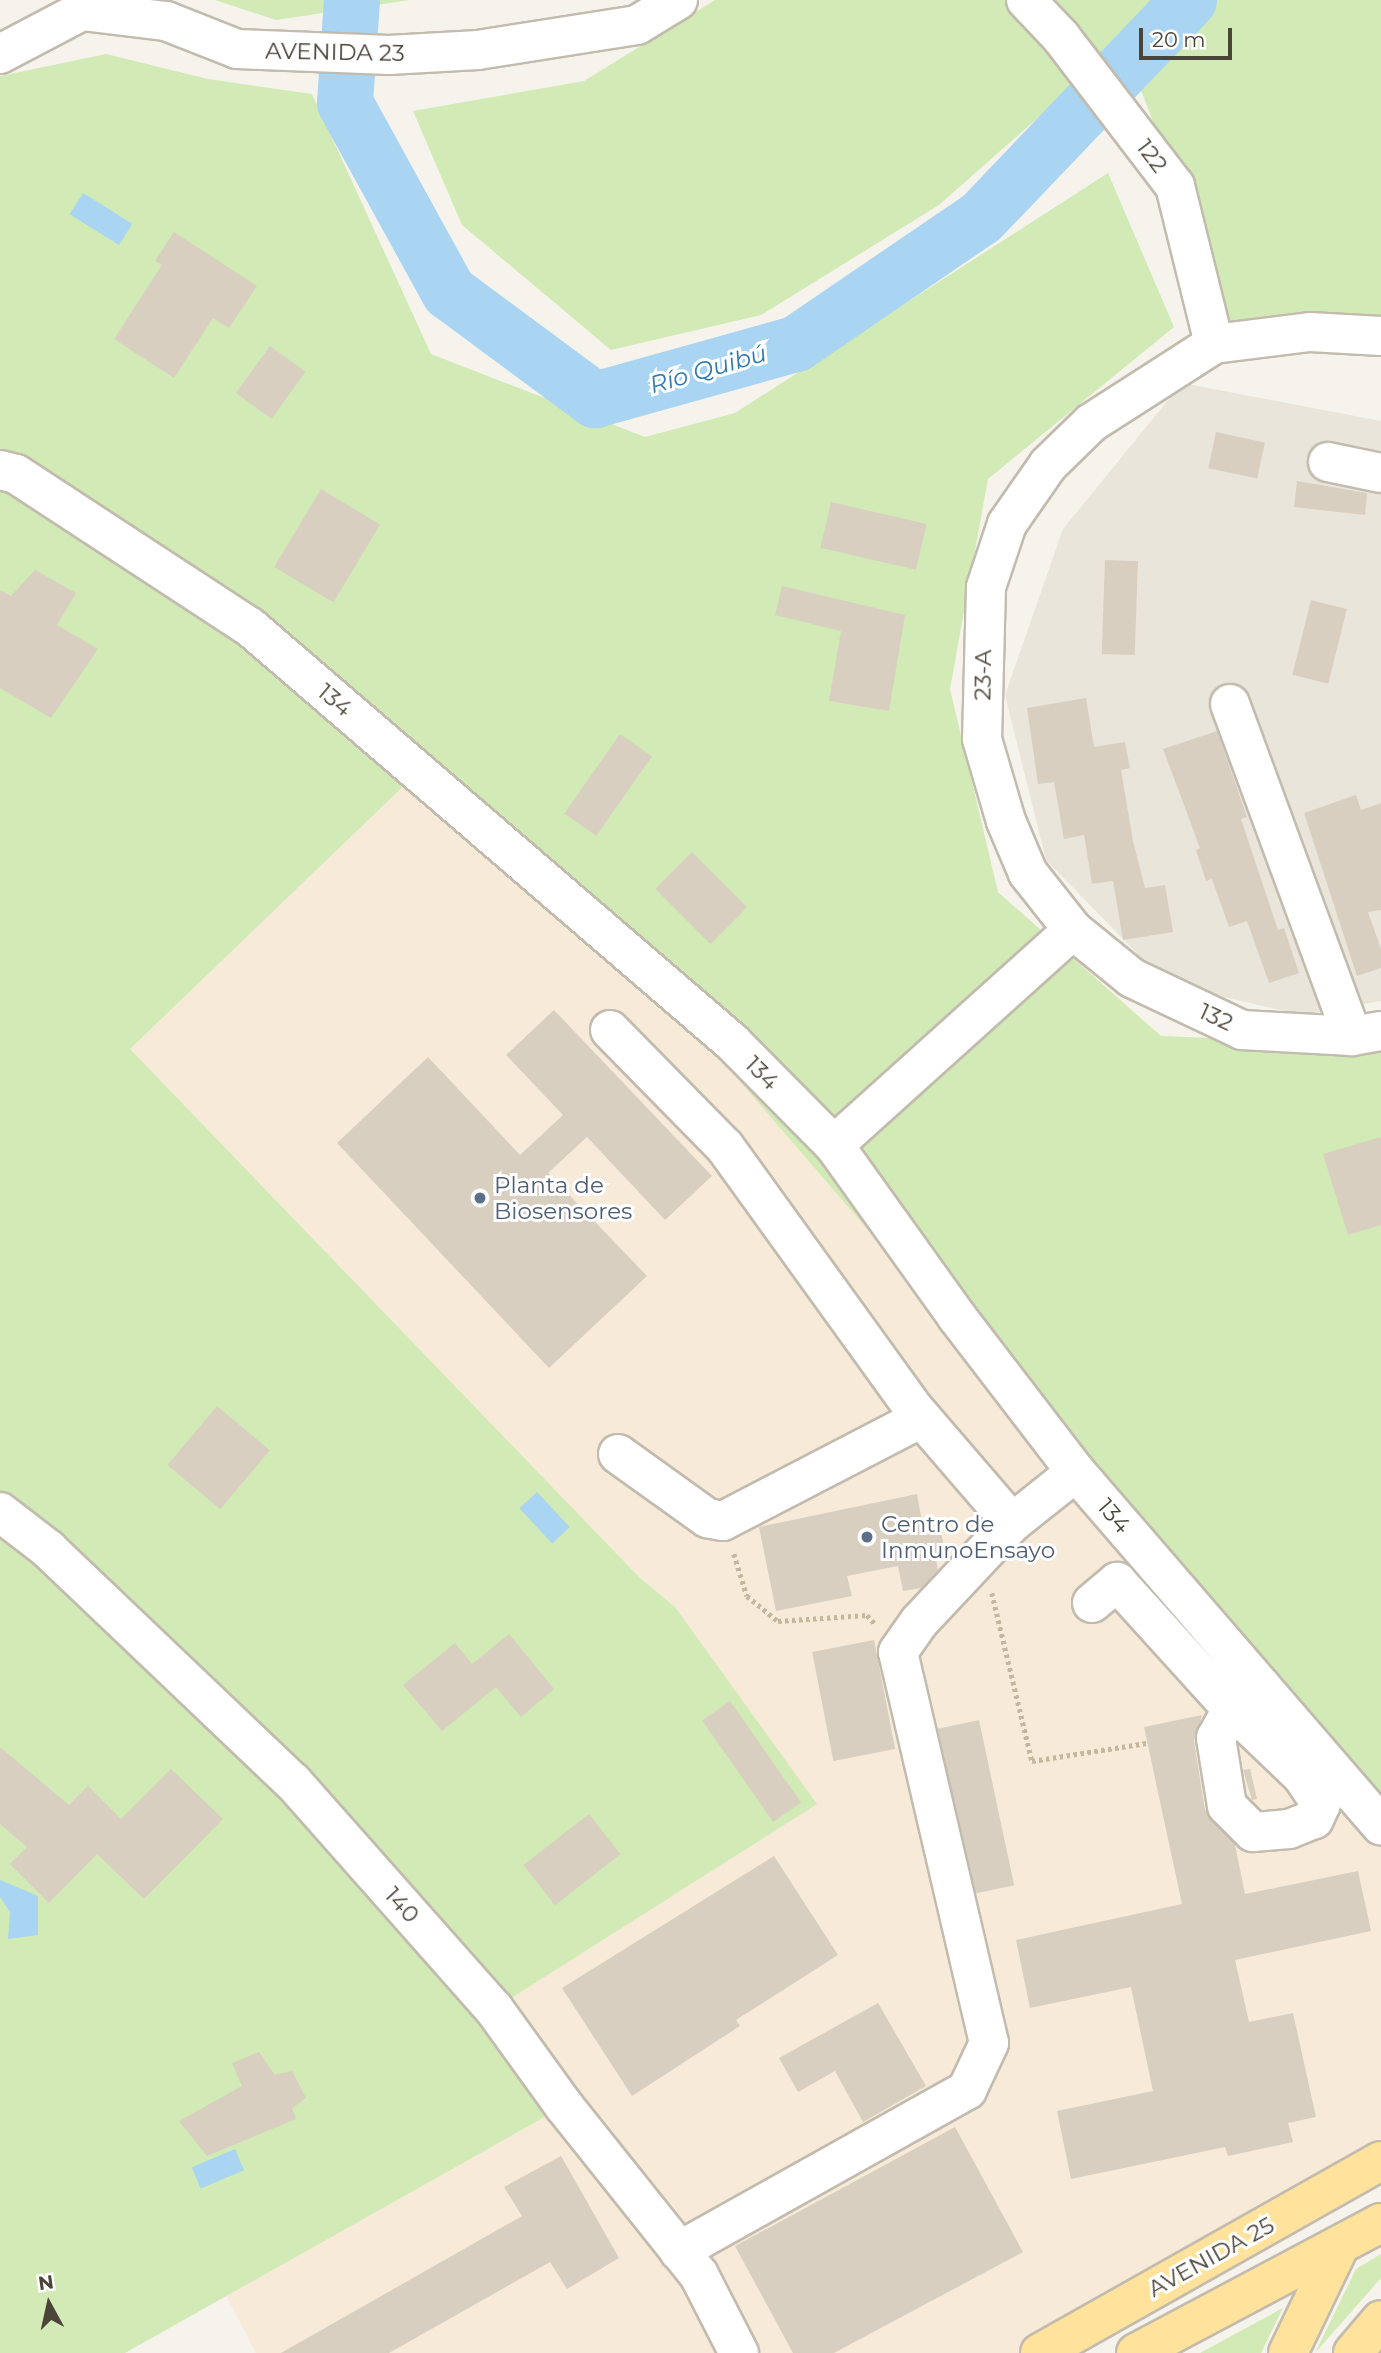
<!DOCTYPE html>
<html>
<head>
<meta charset="utf-8">
<style>
  body { margin:0 }
  #map { position:relative; width:1381px; height:2353px; overflow:hidden; background:#f6f3ec; font-family:Montserrat,sans-serif }
  div>[style] { position:absolute }
  .residential>* { inset:0; background:#eae5da }
  .commercial>* { inset:0; background:#f7ead8 }
  .green>* { inset:0; background:#d2eab5 }
  .water>* { inset:0; background:#a9d4f2; transform-origin:0 0 }
  .river>* { height:56px; margin:-28px; padding:0 28px; transform-origin:28px; border-radius:28px; background:#a9d4f2 }
  .building>* { inset:0; background:#d8cfc1; transform-origin:0 0 }
  .path>* { height:4.5px; margin-top:-2.25px; transform-origin:0; background:repeating-linear-gradient(90deg,#c4b79f 0 3.5px,transparent 0 7px) }
  .roads { filter:drop-shadow(2px 0 #c2bbae) drop-shadow(-2px 0 #c2bbae) drop-shadow(0 2px #c2bbae) drop-shadow(0 -2px #c2bbae) }
  .minor>* { height:38px; margin:-19px; padding:0 19px; transform-origin:19px; border-radius:19px; background:#fff }
  .major>* { height:38px; margin:-19px; padding:0 19px; transform-origin:19px; border-radius:19px; background:#ffe39c }
  .dots>* { width:19px; height:19px; translate:-50% -50%; box-sizing:border-box; border:4px solid #fff; border-radius:50% }
  span { translate:-50% -50%; white-space:nowrap; text-align:center; line-height:1.15; -webkit-text-stroke:6px #fff; paint-order:stroke }
  .street-label { font-size:23px; color:#4b4439 }
  .service-label { font-size:23px; color:#4e5e75 }
  .left { translate:0 -50%; text-align:left }
  .water-label { font-size:24px; color:#2e7ab2; font-style:italic }
  .north { position:absolute; left:14px; top:2269px; width:70px; height:70px; -webkit-text-stroke:5px #fff; paint-order:stroke; rotate:352deg; font-size:19px; font-weight:700; line-height:28px; text-align:center; color:#4b4439 }
  .north::after { content:''; display:block; margin:auto; width:24px; height:32px; background:#4b4439; clip-path:polygon(50% 0,100% 100%,50% 72%,0 100%) }
  .scale { position:absolute; left:1139px; top:28px; width:93px; height:32px; box-sizing:border-box; border:4px solid #4b4439; border-top:0; padding-left:9px; font-size:21px; line-height:24px; white-space:nowrap; color:#4b4439; -webkit-text-stroke:5px #fff; paint-order:stroke }
</style>
</head>
<body>
<div id="map">
  <div class="residential">
    <i style="clip-path:polygon(1182px 383px,1381px 421px,1381px 1001px,1302px 1015px,1167px 984px,1046px 860px,1005px 695px,1063px 529px)"></i>
  </div>
  <div class="commercial">
    <i style="clip-path:polygon(412px 778px,731px 1071px,1381px 1825px,1381px 2161px,1040px 2353px,256px 2353px,225px 2293px,564px 2106px,494px 2009px,675px 1607px,639px 1577px,130px 1049px)"></i>
  </div>
  <div class="green">
    <i style="clip-path:polygon(215px 0,409px 0,276px 20px)"></i>
    <i style="clip-path:polygon(715px 0,1171px 0,939px 205px,761px 315px,611px 350px,462px 225px,413px 111px,584px 81px)"></i>
    <i style="clip-path:polygon(1197px 0,1381px 0,1381px 316px,1230px 322px,1139px 85px)"></i>
    <i style="clip-path:polygon(106px 54px,208px 79px,312px 94px,431px 354px,645px 437px,735px 413px,1108px 173px,1174px 327px,988px 479px,950px 689px,998px 892px,1161px 1036px,1381px 1045px,1381px 1825px,731px 1071px,412px 778px,130px 1049px,639px 1577px,675px 1607px,817px 1804px,494px 2009px,564px 2106px,125px 2353px,0 2353px,0 76px)"></i>
    <i style="clip-path:polygon(1381px 2254px,1381px 2278px,1315px 2353px,1356px 2269px)"></i>
    <i style="clip-path:polygon(1283px 2308px,1261px 2353px,1200px 2353px)"></i>
  </div>
  <div class="water">
    <i style="left:83px;top:193px;width:58px;height:25px;rotate:32deg"></i>
    <i style="left:537px;top:1492px;width:48px;height:24px;rotate:47deg"></i>
    <i style="clip-path:polygon(0 1880px,38px 1896px,38px 1935px,8px 1939px,10px 1912px,0 1897px)"></i>
    <i style="left:235px;top:2149px;width:23px;height:47px;rotate:67deg"></i>
  </div>
  <div class="river">
    <i style="left:352px;top:0;width:103px;rotate:93.9deg"></i>
    <i style="left:345px;top:103px;width:216px;rotate:61.2deg"></i>
    <i style="left:449px;top:292px;width:182px;rotate:36.5deg"></i>
    <i style="left:595px;top:400px;width:209px;rotate:-15.6deg"></i>
    <i style="left:796px;top:344px;width:224px;rotate:-34.3deg"></i>
    <i style="left:981px;top:218px;width:301px;rotate:-46.3deg"></i>
  </div>
  <div class="building">
    <i style="clip-path:polygon(174px 232px,257px 286px,229px 328px,213px 318px,174px 378px,114px 339px,162px 265px,155px 261px)"></i>
    <i style="left:270px;top:346px;width:44px;height:58px;rotate:36deg"></i>
    <i style="left:1216px;top:432px;width:50px;height:37px;rotate:12deg"></i>
    <i style="clip-path:polygon(1297px 481px,1367px 493px,1365px 515px,1294px 507px)"></i>
    <i style="left:321px;top:489px;width:69px;height:91px;rotate:31deg"></i>
    <i style="left:831px;top:502px;width:98px;height:47px;rotate:13deg"></i>
    <i style="left:1105px;top:560px;width:33px;height:94px;rotate:2deg"></i>
    <i style="clip-path:polygon(35px 570px,76px 593px,57px 625px,98px 649px,51px 718px,0 688px,0 590px,11px 596px)"></i>
    <i style="clip-path:polygon(782px 586px,905px 615px,889px 711px,829px 701px,841px 631px,775px 615px)"></i>
    <i style="left:1311px;top:600px;width:37px;height:77px;rotate:14deg"></i>
    <i style="clip-path:polygon(1086px 698px,1094px 747px,1125px 742px,1130px 768px,1121px 770px,1133px 841px,1145px 888px,1165px 885px,1173px 932px,1123px 940px,1113px 881px,1092px 884px,1084px 835px,1064px 839px,1054px 782px,1038px 784px,1027px 708px)"></i>
    <i style="clip-path:polygon(1217px 731px,1247px 817px,1241px 819px,1278px 930px,1284px 928px,1299px 973px,1269px 983px,1247px 921px,1229px 927px,1212px 879px,1206px 881px,1196px 850px,1200px 848px,1163px 749px)"></i>
    <i style="left:620px;top:734px;width:39px;height:97px;rotate:35deg"></i>
    <i style="clip-path:polygon(1356px 795px,1361px 810px,1381px 803px,1381px 910px,1368px 912px,1381px 949px,1381px 968px,1357px 976px,1304px 813px)"></i>
    <i style="left:692px;top:852px;width:78px;height:52px;rotate:45deg"></i>
    <i style="clip-path:polygon(554px 1010px,712px 1176px,665px 1220px,587px 1137px,548px 1173px,647px 1276px,549px 1368px,337px 1143px,428px 1057px,520px 1155px,563px 1115px,506px 1055px)"></i>
    <i style="clip-path:polygon(1381px 1137px,1381px 1225px,1348px 1235px,1323px 1154px)"></i>
    <i style="left:217px;top:1406px;width:69px;height:77px;rotate:40deg"></i>
    <i style="clip-path:polygon(917px 1494px,923px 1527px,939px 1524px,945px 1551px,935px 1553px,938px 1570px,921px 1588px,903px 1591px,898px 1566px,847px 1576px,852px 1596px,776px 1611px,759px 1527px)"></i>
    <i style="clip-path:polygon(509px 1634px,554px 1689px,521px 1717px,496px 1687px,442px 1731px,403px 1685px,455px 1643px,472px 1664px)"></i>
    <i style="left:874px;top:1640px;width:111px;height:63px;rotate:79deg"></i>
    <i style="left:730px;top:1701px;width:124px;height:34px;rotate:55deg"></i>
    <i style="clip-path:polygon(1202px 1715px,1194px 1741px,1205px 1810px,1235px 1845px,1245px 1894px,1358px 1871px,1371px 1931px,1235px 1960px,1249px 2022px,1293px 2013px,1316px 2117px,1288px 2123px,1293px 2142px,1228px 2156px,1225px 2147px,1071px 2179px,1057px 2111px,1153px 2091px,1131px 1987px,1030px 2008px,1016px 1940px,1182px 1904px,1144px 1727px)"></i>
    <i style="left:979px;top:1720px;width:169px;height:42px;rotate:78deg"></i>
    <i style="clip-path:polygon(0 1747px,69px 1805px,88px 1786px,121px 1819px,171px 1769px,223px 1819px,144px 1899px,97px 1854px,49px 1903px,10px 1864px,27px 1847px,0 1824px)"></i>
    <i style="clip-path:polygon(1250px 1769px,1257px 1799px,1252px 1800px,1243px 1770px)"></i>
    <i style="left:589px;top:1814px;width:51px;height:83px;rotate:52deg"></i>
    <i style="clip-path:polygon(774px 1856px,838px 1955px,736px 2020px,740px 2026px,632px 2096px,562px 1988px)"></i>
    <i style="clip-path:polygon(878px 2003px,926px 2086px,863px 2122px,835px 2071px,798px 2092px,779px 2058px)"></i>
    <i style="clip-path:polygon(259px 2052px,275px 2075px,292px 2071px,306px 2098px,292px 2108px,296px 2119px,207px 2156px,179px 2121px,242px 2086px,232px 2063px)"></i>
    <i style="clip-path:polygon(955px 2127px,1023px 2252px,834px 2353px,793px 2353px,735px 2246px)"></i>
    <i style="clip-path:polygon(561px 2156px,619px 2258px,567px 2289px,550px 2262px,389px 2353px,281px 2353px,522px 2216px,504px 2187px)"></i>
  </div>
  <div class="path">
    <i style="left:734px;top:1554px;width:44px;rotate:72.8deg"></i>
    <i style="left:747px;top:1596px;width:40px;rotate:39deg"></i>
    <i style="left:778px;top:1621px;width:89px;rotate:-3.9deg"></i>
    <i style="left:867px;top:1615px;width:13px;rotate:48deg"></i>
    <i style="left:992px;top:1593px;width:173px;rotate:76.6deg"></i>
    <i style="left:1032px;top:1761px;width:116px;rotate:-8.9deg"></i>
  </div>
  <div class="roads">
    <div class="minor">
      <i style="left:1026px;top:0;width:51px;rotate:46.6deg"></i>
      <i style="left:1061px;top:37px;width:188px;rotate:52.6deg"></i>
      <i style="left:1175px;top:186px;width:163px;rotate:76.1deg"></i>
      <i style="left:0;top:54px;width:93px;rotate:-27.7deg"></i>
      <i style="left:82px;top:11px;width:85px;rotate:6.8deg"></i>
      <i style="left:166px;top:21px;width:76px;rotate:21.5deg"></i>
      <i style="left:237px;top:49px;width:152px;rotate:2.3deg"></i>
      <i style="left:389px;top:55px;width:89px;rotate:-3.2deg"></i>
      <i style="left:478px;top:50px;width:161px;rotate:-8.9deg"></i>
      <i style="left:637px;top:25px;width:48px;rotate:-31.4deg"></i>
      <i style="left:1381px;top:336px;width:71px;rotate:-176.8deg"></i>
      <i style="left:1310px;top:332px;width:97px;rotate:172.9deg"></i>
      <i style="left:1214px;top:344px;width:146px;rotate:147.3deg"></i>
      <i style="left:1091px;top:423px;width:60px;rotate:135.7deg"></i>
      <i style="left:1048px;top:465px;width:72px;rotate:124.8deg"></i>
      <i style="left:1007px;top:524px;width:66px;rotate:108.4deg"></i>
      <i style="left:986px;top:587px;width:152px;rotate:91.5deg"></i>
      <i style="left:982px;top:739px;width:85px;rotate:73.7deg"></i>
      <i style="left:1006px;top:821px;width:56px;rotate:67.1deg"></i>
      <i style="left:1028px;top:873px;width:73px;rotate:51.7deg"></i>
      <i style="left:1073px;top:930px;width:76px;rotate:39.1deg"></i>
      <i style="left:1132px;top:978px;width:122px;rotate:25.3deg"></i>
      <i style="left:1242px;top:1030px;width:110px;rotate:3.1deg"></i>
      <i style="left:1352px;top:1036px;width:29px;rotate:-10deg"></i>
      <i style="left:1328px;top:462px;width:54px;rotate:11.7deg"></i>
      <i style="left:0;top:470px;width:16px;rotate:14deg"></i>
      <i style="left:16px;top:474px;width:280px;rotate:33.2deg"></i>
      <i style="left:250px;top:627px;width:636px;rotate:40.73deg"></i>
      <i style="left:732px;top:1042px;width:145px;rotate:45.3deg"></i>
      <i style="left:834px;top:1145px;width:211px;rotate:54.4deg"></i>
      <i style="left:957px;top:1317px;width:195px;rotate:52.5deg"></i>
      <i style="left:1076px;top:1472px;width:467px;rotate:49.2deg"></i>
      <i style="left:1230px;top:704px;width:354px;rotate:69.8deg"></i>
      <i style="left:610px;top:1030px;width:164px;rotate:45.5deg"></i>
      <i style="left:725px;top:1147px;width:323px;rotate:54.2deg"></i>
      <i style="left:914px;top:1409px;width:150px;rotate:49.3deg"></i>
      <i style="left:1012px;top:1523px;width:82px;rotate:-38.6deg"></i>
      <i style="left:834px;top:1145px;width:321px;rotate:-42deg"></i>
      <i style="left:618px;top:1454px;width:110px;rotate:35.7deg"></i>
      <i style="left:707px;top:1518px;width:16px;rotate:11deg"></i>
      <i style="left:723px;top:1521px;width:224px;rotate:-27.4deg"></i>
      <i style="left:0;top:1512px;width:61px;rotate:37.6deg"></i>
      <i style="left:48px;top:1549px;width:338px;rotate:43.6deg"></i>
      <i style="left:293px;top:1782px;width:303px;rotate:48.5deg"></i>
      <i style="left:494px;top:2009px;width:120px;rotate:54.2deg"></i>
      <i style="left:564px;top:2106px;width:216px;rotate:51.4deg"></i>
      <i style="left:699px;top:2275px;width:88px;rotate:62.9deg"></i>
      <i style="left:1092px;top:1603px;width:33px;rotate:-40deg"></i>
      <i style="left:1117px;top:1582px;width:171px;rotate:47.8deg"></i>
      <i style="left:1232px;top:1709px;width:97px;rotate:43.7deg"></i>
      <i style="left:1302px;top:1776px;width:34px;rotate:56deg"></i>
      <i style="left:1321px;top:1804px;width:17px;rotate:115deg"></i>
      <i style="left:1314px;top:1819px;width:27px;rotate:158deg"></i>
      <i style="left:1289px;top:1829px;width:36px;rotate:175deg"></i>
      <i style="left:1253px;top:1832px;width:37px;rotate:-135deg"></i>
      <i style="left:1227px;top:1806px;width:69px;rotate:-99.2deg"></i>
      <i style="left:1216px;top:1738px;width:33px;rotate:-61deg"></i>
      <i style="left:1232px;top:1709px;width:37px;rotate:-38deg"></i>
      <i style="left:679px;top:2251px;width:330px;rotate:-29.2deg"></i>
      <i style="left:967px;top:2090px;width:52px;rotate:-64.9deg"></i>
      <i style="left:989px;top:2043px;width:401px;rotate:-103.1deg"></i>
      <i style="left:898px;top:1652px;width:37px;rotate:-55deg"></i>
      <i style="left:919px;top:1622px;width:136px;rotate:-46.8deg"></i>
    </div>
    <div class="major">
      <i style="left:1040px;top:2353px;width:391px;rotate:-29.4deg"></i>
      <i style="left:1136px;top:2353px;width:277px;rotate:-28deg"></i>
      <i style="left:1288px;top:2353px;width:120px;rotate:-64.3deg"></i>
      <i style="left:1353px;top:2353px;width:43px;rotate:-49.7deg"></i>
    </div>
  </div>
  <div class="dots">
    <i style="left:480px;top:1198px;background:#5c6f8a"></i>
    <i style="left:867px;top:1537px;background:#5c6f8a"></i>
  </div>
  <div class="street-label">
    <span style="left:335px;top:52px;rotate:1deg">AVENIDA 23</span>
    <span style="left:1152px;top:156px;rotate:53deg">122</span>
    <span style="left:983px;top:675px;rotate:-89deg">23-A</span>
    <span style="left:335px;top:700px;rotate:40deg">134</span>
    <span style="left:1216px;top:1017px;rotate:25deg">132</span>
    <span style="left:762px;top:1073px;rotate:45deg">134</span>
    <span style="left:1114px;top:1516px;rotate:49deg">134</span>
    <span style="left:402px;top:1905px;rotate:48deg">140</span>
    <span style="left:1211px;top:2257px;rotate:-29deg">AVENIDA 25</span>
  </div>
  <div class="service-label">
    <span class="left" style="left:494px;top:1198px">Planta de<br>Biosensores</span>
    <span class="left" style="left:881px;top:1537px">Centro de<br>InmunoEnsayo</span>
  </div>
  <div class="water-label">
    <span style="left:708px;top:369px;rotate:-16deg">Río Quibú</span>
  </div>
  <div class="north">N</div>
  <div class="scale">20 m</div>
</div>
</body>
</html>
